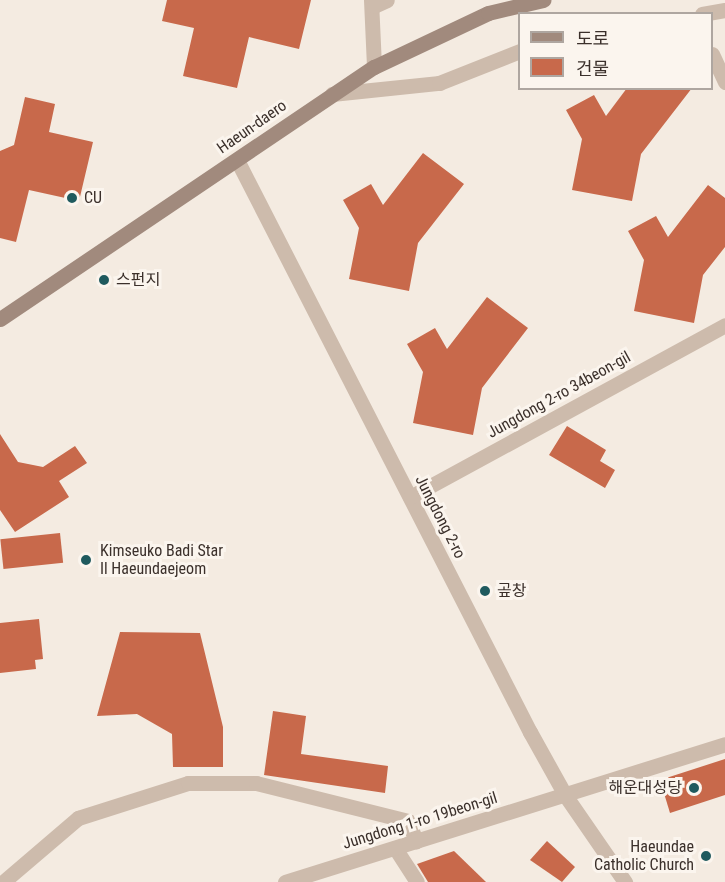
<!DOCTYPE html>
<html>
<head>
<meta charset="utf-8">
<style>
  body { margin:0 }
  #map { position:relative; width:725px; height:882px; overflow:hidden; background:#f4ebe1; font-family:"Roboto Condensed","Noto Sans KR",sans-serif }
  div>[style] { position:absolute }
  .building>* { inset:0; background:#c8694b; transform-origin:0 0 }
  .minor>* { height:15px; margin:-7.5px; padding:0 7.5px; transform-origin:7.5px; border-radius:7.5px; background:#cdbbac }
  .tertiary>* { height:15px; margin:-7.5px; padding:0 7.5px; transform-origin:7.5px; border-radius:7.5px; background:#cdbbac }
  .secondary>* { height:15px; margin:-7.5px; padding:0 7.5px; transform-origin:7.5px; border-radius:7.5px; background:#a18a7d }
  .dots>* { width:16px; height:16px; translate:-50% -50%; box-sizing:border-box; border:3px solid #fbf5ee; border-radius:50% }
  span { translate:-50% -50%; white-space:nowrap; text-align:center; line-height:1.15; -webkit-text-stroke:6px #fbf5ee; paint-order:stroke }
  .street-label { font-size:16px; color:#3b302b }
  .poi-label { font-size:16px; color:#3b302b }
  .left { translate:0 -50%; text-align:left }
  .right { translate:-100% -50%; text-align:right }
  .legend { position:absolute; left:518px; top:12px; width:195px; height:78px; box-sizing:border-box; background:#fbf5ee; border:2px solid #aea6a0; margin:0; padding:8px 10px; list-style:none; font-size:18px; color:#3b302b }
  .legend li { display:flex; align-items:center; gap:12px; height:30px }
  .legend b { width:30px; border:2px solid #aea6a0 }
</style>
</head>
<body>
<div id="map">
  <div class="building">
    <i style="clip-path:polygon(167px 0,311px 0,299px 49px,249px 37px,237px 88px,183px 76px,194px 28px,162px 21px)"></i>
    <i style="clip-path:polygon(627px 88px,692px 88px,641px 154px,632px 201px,572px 190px,582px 139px,566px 110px,594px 95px,606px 116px)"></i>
    <i style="clip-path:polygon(25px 97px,55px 104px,49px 132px,93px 142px,79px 201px,29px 190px,16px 242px,0 238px,0 151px,14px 145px)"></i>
    <i style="clip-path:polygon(423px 153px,464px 184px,418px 243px,409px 291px,349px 279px,359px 228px,343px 200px,371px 184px,383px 205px)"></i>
    <i style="clip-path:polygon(708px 185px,725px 198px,725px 247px,703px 275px,694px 323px,634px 311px,644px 260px,628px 231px,656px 216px,668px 237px)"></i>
    <i style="clip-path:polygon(487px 297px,528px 328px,482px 388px,473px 435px,413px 423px,423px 372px,407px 344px,435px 328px,447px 349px)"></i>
    <i style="clip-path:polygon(567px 426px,606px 450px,600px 461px,615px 470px,605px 488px,549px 455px)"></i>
    <i style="clip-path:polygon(0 434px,18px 462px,43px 467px,75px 446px,87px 463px,59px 481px,69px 497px,15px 532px,0 510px)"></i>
    <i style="left:60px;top:533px;width:30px;height:60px;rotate:84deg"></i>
    <i style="clip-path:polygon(39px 619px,43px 659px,35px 660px,36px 669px,0 673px,0 623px)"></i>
    <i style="clip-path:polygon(120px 632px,200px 633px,223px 727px,223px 767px,173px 767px,172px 734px,137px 714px,97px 716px)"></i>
    <i style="clip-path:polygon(273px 711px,306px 716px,301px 754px,388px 766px,385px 793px,264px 775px)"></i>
    <i style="clip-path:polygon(725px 759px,725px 795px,670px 813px,660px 780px)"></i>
    <i style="clip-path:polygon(547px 841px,575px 867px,562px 882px,530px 860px)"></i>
    <i style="clip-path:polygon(454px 851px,486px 882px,428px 882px,417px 864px)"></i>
  </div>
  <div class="minor">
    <i style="left:371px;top:0;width:67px;rotate:87.4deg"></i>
    <i style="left:712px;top:54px;width:31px;rotate:65deg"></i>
    <i style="left:237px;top:160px;width:643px;rotate:62.88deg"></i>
    <i style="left:530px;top:732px;width:72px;rotate:60.9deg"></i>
    <i style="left:565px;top:795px;width:106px;rotate:55.4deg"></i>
    <i style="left:410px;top:497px;width:359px;rotate:-28.6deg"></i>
    <i style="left:395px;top:848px;width:40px;rotate:57.1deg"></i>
    <i style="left:3px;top:882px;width:99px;rotate:-40.5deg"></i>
    <i style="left:78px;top:818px;width:115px;rotate:-17.7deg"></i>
    <i style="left:188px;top:783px;width:68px"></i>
    <i style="left:256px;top:783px;width:157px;rotate:14deg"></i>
    <i style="left:408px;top:821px;width:22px;rotate:68deg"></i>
    <i style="left:285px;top:882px;width:461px;rotate:-17.4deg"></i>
  </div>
  <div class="tertiary">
    <i style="left:374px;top:6px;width:14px;rotate:-25deg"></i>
    <i style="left:702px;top:14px;width:23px;rotate:-10deg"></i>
    <i style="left:332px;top:94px;width:108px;rotate:-5.9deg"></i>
    <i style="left:439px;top:83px;width:87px;rotate:-21.6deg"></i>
  </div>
  <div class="secondary">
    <i style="left:0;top:319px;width:451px;rotate:-34deg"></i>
    <i style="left:374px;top:67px;width:126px;rotate:-25.3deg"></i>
    <i style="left:488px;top:13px;width:57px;rotate:-13.3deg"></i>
  </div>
  <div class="dots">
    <i style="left:72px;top:198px;background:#1f5a5e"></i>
    <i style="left:104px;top:280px;background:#1f5a5e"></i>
    <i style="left:86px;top:560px;background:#1f5a5e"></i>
    <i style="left:485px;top:591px;background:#1f5a5e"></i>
    <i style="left:694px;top:788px;background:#1f5a5e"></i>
    <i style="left:706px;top:856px;background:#1f5a5e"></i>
  </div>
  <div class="street-label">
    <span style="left:252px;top:127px;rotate:-35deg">Haeun-daero</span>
    <span style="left:559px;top:395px;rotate:-29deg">Jungdong 2-ro 34beon-gil</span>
    <span style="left:440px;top:517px;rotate:63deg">Jungdong 2-ro</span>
    <span style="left:420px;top:821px;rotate:-17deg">Jungdong 1-ro 19beon-gil</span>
  </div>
  <div class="poi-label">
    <span class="left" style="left:84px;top:198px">CU</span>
    <span class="left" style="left:116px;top:280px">스펀지</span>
    <span class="left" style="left:100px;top:560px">Kimseuko Badi Star<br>Il Haeundaejeom</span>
    <span class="left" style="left:497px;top:591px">곺창</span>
    <span class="right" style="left:682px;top:788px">해운대성당</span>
    <span class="right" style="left:694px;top:856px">Haeundae<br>Catholic Church</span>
  </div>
  <ul class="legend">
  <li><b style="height:8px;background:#a18a7d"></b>도로</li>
  <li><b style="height:16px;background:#c8694b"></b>건물</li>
  </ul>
</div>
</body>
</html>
